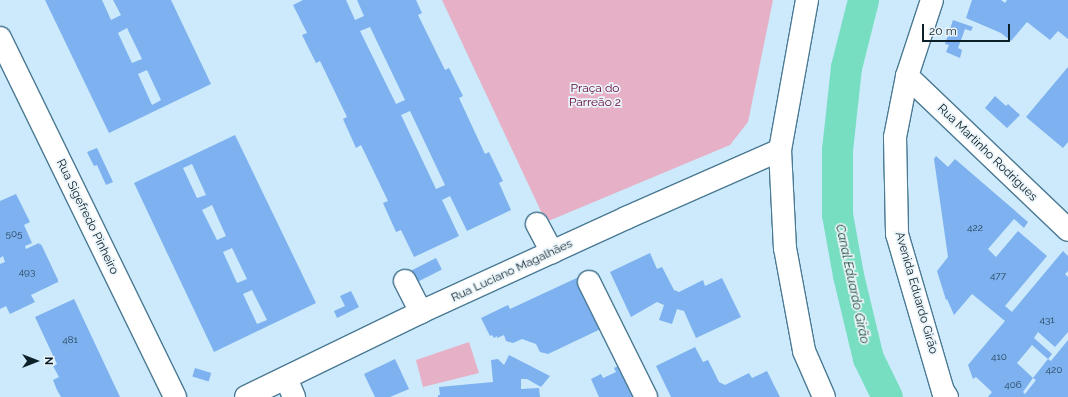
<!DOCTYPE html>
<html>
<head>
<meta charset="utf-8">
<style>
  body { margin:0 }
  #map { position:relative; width:1068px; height:397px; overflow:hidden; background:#cceafb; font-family:Raleway,sans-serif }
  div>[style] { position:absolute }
  .green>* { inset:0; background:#e6b1c6 }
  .canal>* { height:31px; margin:-15.5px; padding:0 15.5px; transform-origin:15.5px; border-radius:15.5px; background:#77dec1 }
  .building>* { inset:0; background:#7db1ef; transform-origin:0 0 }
  .roads { filter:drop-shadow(1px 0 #4b7a94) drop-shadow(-1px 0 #4b7a94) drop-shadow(0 1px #4b7a94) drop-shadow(0 -1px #4b7a94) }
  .minor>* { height:22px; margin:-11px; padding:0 11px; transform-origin:11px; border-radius:11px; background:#fff }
  .major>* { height:22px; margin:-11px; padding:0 11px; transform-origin:11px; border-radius:11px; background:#fff }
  span { translate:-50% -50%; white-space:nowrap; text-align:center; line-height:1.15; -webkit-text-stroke:3.5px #eaf4f9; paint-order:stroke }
  .number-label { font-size:10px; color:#28445b }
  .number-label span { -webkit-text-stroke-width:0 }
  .park-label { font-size:12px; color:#610038 }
  .street-label { font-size:12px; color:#0c202a }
  .water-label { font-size:13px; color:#113f34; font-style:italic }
  .north { position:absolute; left:16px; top:341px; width:40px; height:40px; -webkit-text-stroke:3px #eaf4f9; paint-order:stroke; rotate:90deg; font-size:11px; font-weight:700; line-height:16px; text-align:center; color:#0c202a }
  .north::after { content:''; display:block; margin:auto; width:14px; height:18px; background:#0c202a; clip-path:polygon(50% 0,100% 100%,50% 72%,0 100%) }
  .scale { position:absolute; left:922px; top:24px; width:88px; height:18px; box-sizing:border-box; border:2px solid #0c202a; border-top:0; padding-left:5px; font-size:12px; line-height:14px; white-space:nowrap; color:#0c202a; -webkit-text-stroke:3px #eaf4f9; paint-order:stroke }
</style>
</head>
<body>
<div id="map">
  <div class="green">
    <i style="clip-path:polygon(442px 0,773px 0,748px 122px,730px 145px,546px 222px)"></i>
    <i style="clip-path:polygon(469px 342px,479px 373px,423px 387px,416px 360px)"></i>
  </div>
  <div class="canal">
    <i style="left:863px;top:0;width:69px;rotate:104.2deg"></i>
    <i style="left:846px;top:67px;width:83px;rotate:96.2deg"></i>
    <i style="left:837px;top:150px;width:64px;rotate:90deg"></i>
    <i style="left:837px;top:214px;width:62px;rotate:79.8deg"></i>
    <i style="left:848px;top:275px;width:85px;rotate:76.5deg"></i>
    <i style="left:868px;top:358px;width:43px;rotate:64deg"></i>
  </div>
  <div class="building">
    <i style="clip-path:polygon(evenodd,45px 0,102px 0,111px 20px,121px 15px,113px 0,171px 0,211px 84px,109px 133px,45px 0,127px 28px,142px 59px,132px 63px,118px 33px,127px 28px,45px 0,147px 70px,161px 100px,152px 105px,138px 74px,147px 70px)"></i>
    <i style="clip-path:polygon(evenodd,303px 0,346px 0,355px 20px,364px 16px,357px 0,416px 0,422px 13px,418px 15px,445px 70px,449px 68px,463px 96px,459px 98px,485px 154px,489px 152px,503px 181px,499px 183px,511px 210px,467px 231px,450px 196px,442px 200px,459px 236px,414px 257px,401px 230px,396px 232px,383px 203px,388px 201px,361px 145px,356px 148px,343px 119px,347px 117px,320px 61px,316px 63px,302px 35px,307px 33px,293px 5px,303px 0,370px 27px,405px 100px,396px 104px,360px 31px,370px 27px,303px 0,410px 111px,445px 185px,436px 189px,401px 115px,410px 111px)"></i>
    <i style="clip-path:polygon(972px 0,1001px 0,1005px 3px,1007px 0,1068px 0,1068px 39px,1058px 31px,1050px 40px,1027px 22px,1011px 41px,1001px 33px,966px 18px)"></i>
    <i style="clip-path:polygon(953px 20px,973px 27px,971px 31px,965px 29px,958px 48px,962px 50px,960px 58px,946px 52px,949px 45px,945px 44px)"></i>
    <i style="clip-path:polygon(1068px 67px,1068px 142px,1063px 148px,1026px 117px)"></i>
    <i style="clip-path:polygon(995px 96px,1006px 106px,1008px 104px,1020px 115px,1007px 128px,985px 108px)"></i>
    <i style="clip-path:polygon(evenodd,235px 135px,316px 303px,214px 352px,134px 183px,235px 135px,192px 164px,206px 195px,197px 198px,183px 168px,192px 164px,235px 135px,212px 205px,226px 236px,217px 240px,202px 210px,212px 205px,235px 135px,232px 248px,247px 279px,237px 283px,223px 252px,232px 248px,235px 135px,252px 290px,267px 320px,257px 324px,243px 294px,252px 290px)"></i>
    <i style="clip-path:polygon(97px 148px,113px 182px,106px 185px,97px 165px,94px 166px,87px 152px)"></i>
    <i style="clip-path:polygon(evenodd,936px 156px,948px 167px,955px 159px,1028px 222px,1024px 228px,1014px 219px,988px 249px,996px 257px,1018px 231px,1047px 256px,1005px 306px,1012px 312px,1063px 251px,1068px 256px,1068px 271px,1065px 274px,1068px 277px,1068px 332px,1055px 347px,1038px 332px,1034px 338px,1052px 354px,1048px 359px,1051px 361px,1068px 340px,1068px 397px,988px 397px,992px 392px,976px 377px,973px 379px,968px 365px,1005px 321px,972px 294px,954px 315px,947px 299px,946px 300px,937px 271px,948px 257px,934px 159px,936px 156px,1032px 345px,1048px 359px,1033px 378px,1017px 363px,1032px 345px,936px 156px,1033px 378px,1036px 380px,1025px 394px,1023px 392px,1033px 378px)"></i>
    <i style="clip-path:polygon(16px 194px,30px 222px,24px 225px,32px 243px,25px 246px,26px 249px,39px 243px,40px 245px,41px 244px,58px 280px,58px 282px,31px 295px,35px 302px,10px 314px,6px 306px,0 309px,0 264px,5px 262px,3px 256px,0 258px,0 201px)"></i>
    <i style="clip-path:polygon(650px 253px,657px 269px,662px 267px,674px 290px,679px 292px,703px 280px,705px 286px,722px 278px,741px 317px,696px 338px,684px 311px,677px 309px,672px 324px,659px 320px,664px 305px,657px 302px,631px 317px,610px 272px)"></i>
    <i style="left:436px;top:258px;width:13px;height:27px;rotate:63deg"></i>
    <i style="clip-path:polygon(581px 276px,605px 327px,548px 354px,540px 352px,536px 344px,522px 339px,513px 343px,506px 341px,504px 335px,497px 338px,497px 336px,494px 338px,492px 335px,490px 336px,481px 318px,508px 305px,510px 309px)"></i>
    <i style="clip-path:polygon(351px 291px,359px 307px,337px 318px,334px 311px,345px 306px,340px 296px)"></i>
    <i style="clip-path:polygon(74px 299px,120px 397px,61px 397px,57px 390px,53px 380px,59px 377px,53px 366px,57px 364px,35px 317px)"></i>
    <i style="clip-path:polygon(695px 347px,703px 362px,708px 360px,719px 382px,725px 385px,749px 373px,752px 378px,767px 371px,780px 397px,671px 397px,656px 366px)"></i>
    <i style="clip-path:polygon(509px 355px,550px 376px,541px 387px,527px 379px,521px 379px,521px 389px,539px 388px,540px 397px,438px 397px,438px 395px,440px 395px,439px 387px,493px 382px,491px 360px,498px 359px,504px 365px)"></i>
    <i style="clip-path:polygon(395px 359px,409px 389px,390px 397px,375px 397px,364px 374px)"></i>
    <i style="clip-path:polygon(631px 360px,648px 397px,599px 397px,591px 379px,601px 374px,603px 378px,616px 372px,614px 368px)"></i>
    <i style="left:195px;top:368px;width:17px;height:9px;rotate:17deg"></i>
  </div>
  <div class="roads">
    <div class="minor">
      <i style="left:0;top:38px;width:399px;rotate:64deg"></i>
      <i style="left:907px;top:76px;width:223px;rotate:43.7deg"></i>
      <i style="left:537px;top:224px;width:32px;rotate:62deg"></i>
      <i style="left:405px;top:281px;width:35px;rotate:63deg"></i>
      <i style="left:589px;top:282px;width:128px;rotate:63.6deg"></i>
      <i style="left:286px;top:378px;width:21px;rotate:67deg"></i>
      <i style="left:246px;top:397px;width:195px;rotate:-25.9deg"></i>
      <i style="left:421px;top:312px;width:226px;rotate:-24.6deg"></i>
      <i style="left:626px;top:218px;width:168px;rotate:-23.8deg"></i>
    </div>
    <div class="major">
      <i style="left:807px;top:0;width:152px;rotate:100.2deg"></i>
      <i style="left:780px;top:150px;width:98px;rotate:87.1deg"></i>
      <i style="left:785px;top:248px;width:105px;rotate:79.5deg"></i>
      <i style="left:804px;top:351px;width:50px;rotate:66.5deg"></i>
      <i style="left:932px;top:0;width:80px;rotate:108.2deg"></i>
      <i style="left:907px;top:76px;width:62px;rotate:101.1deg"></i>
      <i style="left:895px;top:137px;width:97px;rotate:88.8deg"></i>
      <i style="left:897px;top:234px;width:164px;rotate:73.7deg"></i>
      <i style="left:943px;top:391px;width:7px;rotate:56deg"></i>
    </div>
  </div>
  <div class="number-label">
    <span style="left:975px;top:228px">422</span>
    <span style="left:14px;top:234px">505</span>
    <span style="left:27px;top:272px">493</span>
    <span style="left:998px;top:276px">477</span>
    <span style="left:1047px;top:320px">431</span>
    <span style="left:70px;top:340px">481</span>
    <span style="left:999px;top:357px">410</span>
    <span style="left:1054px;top:370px">420</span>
    <span style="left:1013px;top:385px">406</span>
  </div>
  <div class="park-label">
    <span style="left:595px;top:96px">Praça do<br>Parreão 2</span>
  </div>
  <div class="street-label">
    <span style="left:987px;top:153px;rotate:44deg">Rua Martinho Rodrigues</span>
    <span style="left:87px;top:217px;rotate:64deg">Rua Sigefredo Pinheiro</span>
    <span style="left:512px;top:271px;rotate:-25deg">Rua Luciano Magalhães</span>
    <span style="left:916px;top:293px;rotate:74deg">Avenida Eduardo Girão</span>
  </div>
  <div class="water-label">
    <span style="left:852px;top:284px;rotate:78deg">Canal Eduardo Girão</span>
  </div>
  <div class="north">N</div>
  <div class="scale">20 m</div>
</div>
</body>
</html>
